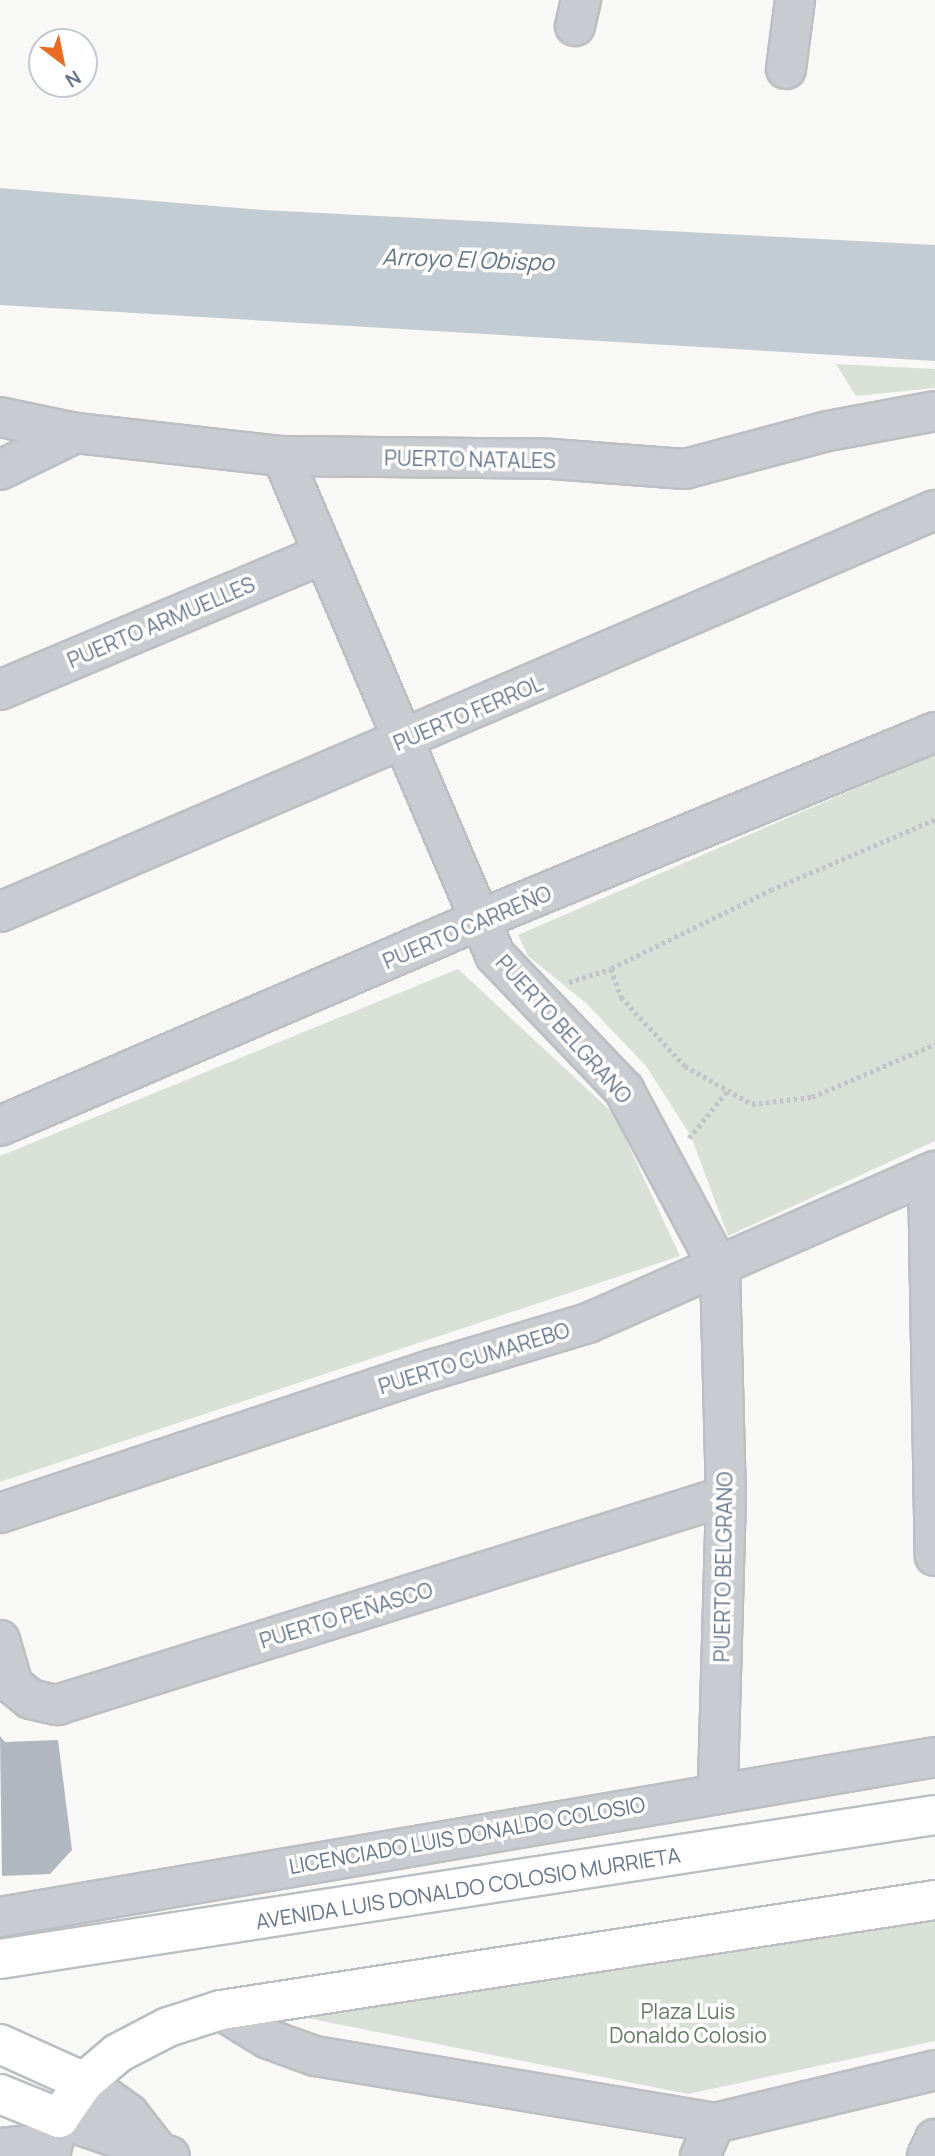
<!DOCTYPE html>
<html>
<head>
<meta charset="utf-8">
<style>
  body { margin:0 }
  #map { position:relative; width:935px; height:2156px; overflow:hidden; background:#f8f9f6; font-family:Manrope,sans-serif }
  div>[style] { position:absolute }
  .green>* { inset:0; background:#d9e1d6 }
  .water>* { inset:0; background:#c3ccd2 }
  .building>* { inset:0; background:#b0b7be }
  .path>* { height:4.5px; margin-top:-2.25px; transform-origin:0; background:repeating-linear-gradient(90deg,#c2c3c6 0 3.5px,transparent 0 7px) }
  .roads { filter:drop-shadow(2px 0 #bbbec2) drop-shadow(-2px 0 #bbbec2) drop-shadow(0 2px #bbbec2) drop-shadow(0 -2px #bbbec2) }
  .minor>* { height:38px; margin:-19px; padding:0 19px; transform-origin:19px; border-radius:19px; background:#c8cbcf }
  .major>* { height:38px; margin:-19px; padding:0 19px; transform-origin:19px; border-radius:19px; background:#fff }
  span { translate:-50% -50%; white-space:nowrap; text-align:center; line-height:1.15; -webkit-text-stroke:7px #fff; paint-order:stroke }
  .street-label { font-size:21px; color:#667588 }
  .park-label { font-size:21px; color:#637a61 }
  .water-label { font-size:23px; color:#627683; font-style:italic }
  .north { position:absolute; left:28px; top:28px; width:70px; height:70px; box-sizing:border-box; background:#fff; border:2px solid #c2c8cf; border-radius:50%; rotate:148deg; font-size:19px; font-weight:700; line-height:28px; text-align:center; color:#667588 }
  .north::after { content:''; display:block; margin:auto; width:24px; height:32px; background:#ec6b22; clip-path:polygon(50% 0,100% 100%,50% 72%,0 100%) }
</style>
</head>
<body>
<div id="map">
  <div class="green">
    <i style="clip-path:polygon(836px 364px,935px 369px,935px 388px,856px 396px)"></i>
    <i style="clip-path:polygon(935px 754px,935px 1141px,728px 1236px,691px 1136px,646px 1066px,586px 1003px,528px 956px,518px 935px)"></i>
    <i style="clip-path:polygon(458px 969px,614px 1114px,680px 1256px,0 1482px,0 1156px)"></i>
    <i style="clip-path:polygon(935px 1914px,935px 2041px,688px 2094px,287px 2014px)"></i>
  </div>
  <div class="water">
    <i style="clip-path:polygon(0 188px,263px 210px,935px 245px,935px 361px,0 305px)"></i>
  </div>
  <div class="building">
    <i style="clip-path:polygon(0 1736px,5px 1742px,58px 1740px,72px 1850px,50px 1874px,2px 1876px)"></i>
  </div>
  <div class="path">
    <i style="left:935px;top:820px;width:177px;rotate:156.8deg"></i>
    <i style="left:772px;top:890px;width:179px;rotate:153.9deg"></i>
    <i style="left:611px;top:969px;width:30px;rotate:70deg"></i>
    <i style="left:621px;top:997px;width:94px;rotate:47.2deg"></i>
    <i style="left:685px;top:1066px;width:77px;rotate:29.6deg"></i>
    <i style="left:752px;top:1104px;width:60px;rotate:-6.7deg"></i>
    <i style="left:812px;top:1097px;width:134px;rotate:-23.3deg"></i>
    <i style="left:569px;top:982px;width:44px;rotate:-17.2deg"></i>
    <i style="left:689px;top:1138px;width:62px;rotate:-50.9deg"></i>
  </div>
  <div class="roads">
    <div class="minor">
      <i style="left:575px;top:26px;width:27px;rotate:-77deg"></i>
      <i style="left:786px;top:69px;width:70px;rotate:-82.6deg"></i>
      <i style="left:0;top:417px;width:78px;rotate:11.9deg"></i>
      <i style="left:76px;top:433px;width:207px;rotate:6.4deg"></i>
      <i style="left:282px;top:456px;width:270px;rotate:0.6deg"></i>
      <i style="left:552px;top:459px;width:133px;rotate:4.3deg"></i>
      <i style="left:685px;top:469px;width:148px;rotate:-14.9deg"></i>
      <i style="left:828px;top:431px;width:109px;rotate:-10.6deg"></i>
      <i style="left:282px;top:456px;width:543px;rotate:66.88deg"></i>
      <i style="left:495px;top:955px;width:187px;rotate:46.3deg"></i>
      <i style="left:624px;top:1090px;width:203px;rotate:61.8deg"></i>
      <i style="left:720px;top:1269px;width:227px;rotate:88.5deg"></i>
      <i style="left:726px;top:1496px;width:295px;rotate:91.6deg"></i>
      <i style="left:0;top:470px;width:85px;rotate:-26deg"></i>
      <i style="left:0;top:690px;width:348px;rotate:-22.8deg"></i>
      <i style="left:0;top:912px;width:1018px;rotate:-23.27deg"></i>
      <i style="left:0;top:1126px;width:521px;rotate:-23.27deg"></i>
      <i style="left:479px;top:920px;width:493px;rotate:-22.4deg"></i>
      <i style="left:928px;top:1174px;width:382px;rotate:89deg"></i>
      <i style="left:0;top:1513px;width:457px;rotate:-18.4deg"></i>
      <i style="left:434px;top:1369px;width:161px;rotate:-16.6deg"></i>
      <i style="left:588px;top:1323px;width:379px;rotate:-23.7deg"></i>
      <i style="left:0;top:1640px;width:47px;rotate:73.9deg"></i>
      <i style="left:13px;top:1685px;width:22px;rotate:39deg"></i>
      <i style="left:30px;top:1699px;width:28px;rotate:13deg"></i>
      <i style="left:57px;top:1705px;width:701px;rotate:-17.35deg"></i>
      <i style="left:0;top:1917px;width:949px;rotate:-9.71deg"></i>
      <i style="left:221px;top:2010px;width:55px;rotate:31.7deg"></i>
      <i style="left:268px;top:2039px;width:50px;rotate:19.9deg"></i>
      <i style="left:315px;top:2056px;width:406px;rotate:9.5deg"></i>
      <i style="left:715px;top:2123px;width:226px;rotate:-13.5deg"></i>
      <i style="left:84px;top:2082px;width:55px;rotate:35.4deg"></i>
      <i style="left:129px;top:2114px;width:44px;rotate:52.4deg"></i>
      <i style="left:0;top:2148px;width:51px;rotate:-5.6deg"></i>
      <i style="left:50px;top:2156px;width:39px;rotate:-77deg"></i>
      <i style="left:59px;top:2118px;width:117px;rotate:18.9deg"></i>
      <i style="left:700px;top:2156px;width:36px;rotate:-66deg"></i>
      <i style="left:927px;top:2156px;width:19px;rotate:-65deg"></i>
    </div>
    <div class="major">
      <i style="left:0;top:1959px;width:946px;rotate:-8.76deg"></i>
      <i style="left:0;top:2044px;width:92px;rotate:24.3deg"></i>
      <i style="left:0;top:2094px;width:64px;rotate:22.1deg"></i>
      <i style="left:59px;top:2118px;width:44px;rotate:-55.2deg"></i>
      <i style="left:84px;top:2082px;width:45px;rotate:-40.5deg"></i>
      <i style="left:118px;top:2053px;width:56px;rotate:-27.5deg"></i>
      <i style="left:168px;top:2027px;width:56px;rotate:-17.8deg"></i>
      <i style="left:221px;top:2010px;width:722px;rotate:-8.76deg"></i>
    </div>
  </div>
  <div class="street-label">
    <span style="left:470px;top:459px;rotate:1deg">PUERTO NATALES</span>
    <span style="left:161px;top:622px;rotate:-23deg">PUERTO ARMUELLES</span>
    <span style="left:468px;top:713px;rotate:-23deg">PUERTO FERROL</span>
    <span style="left:467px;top:927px;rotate:-23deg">PUERTO CARREÑO</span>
    <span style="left:564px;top:1029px;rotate:48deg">PUERTO BELGRANO</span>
    <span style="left:474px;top:1358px;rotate:-17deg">PUERTO CUMAREBO</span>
    <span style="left:723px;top:1567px;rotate:-89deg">PUERTO BELGRANO</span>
    <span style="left:346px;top:1615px;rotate:-17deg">PUERTO PEÑASCO</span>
    <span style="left:467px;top:1835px;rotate:-10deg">LICENCIADO LUIS DONALDO COLOSIO</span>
    <span style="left:468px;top:1888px;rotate:-9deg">AVENIDA LUIS DONALDO COLOSIO MURRIETA</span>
  </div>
  <div class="park-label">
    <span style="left:688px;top:2023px">Plaza Luis<br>Donaldo Colosio</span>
  </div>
  <div class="water-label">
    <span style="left:468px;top:259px;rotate:2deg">Arroyo El Obispo</span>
  </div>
  <div class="north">N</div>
</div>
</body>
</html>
